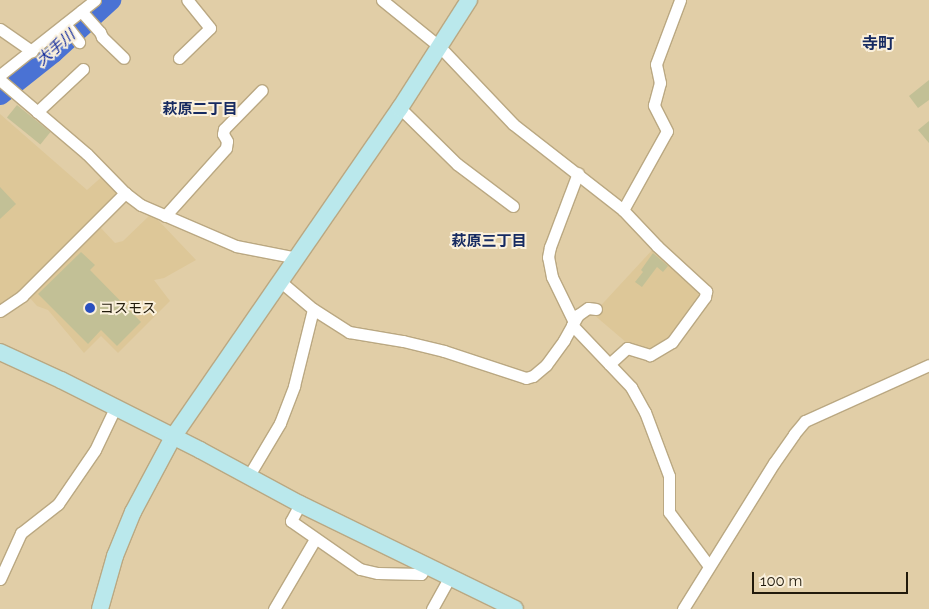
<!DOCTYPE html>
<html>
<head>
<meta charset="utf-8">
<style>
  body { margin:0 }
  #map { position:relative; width:929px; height:609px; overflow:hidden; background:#e1cea7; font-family:Raleway,"Noto Sans JP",sans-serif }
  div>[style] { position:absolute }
  .built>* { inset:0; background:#ddc798 }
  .river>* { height:19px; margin:-9.5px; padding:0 9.5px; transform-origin:9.5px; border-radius:9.5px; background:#4a72d4 }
  .building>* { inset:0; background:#c2c096; transform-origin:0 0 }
  .roads { filter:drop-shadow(1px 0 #baa882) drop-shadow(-1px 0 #baa882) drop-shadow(0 1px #baa882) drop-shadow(0 -1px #baa882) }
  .street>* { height:11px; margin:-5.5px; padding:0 5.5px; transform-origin:5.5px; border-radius:5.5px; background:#fff }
  .secondary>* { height:16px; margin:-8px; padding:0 8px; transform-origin:8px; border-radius:8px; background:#bae8ec }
  .dots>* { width:14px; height:14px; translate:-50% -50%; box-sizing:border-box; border:2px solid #faf0dc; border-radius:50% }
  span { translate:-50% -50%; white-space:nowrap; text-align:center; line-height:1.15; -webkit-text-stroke:4px #faf0dc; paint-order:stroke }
  .poi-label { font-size:14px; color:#211a0b }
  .left { translate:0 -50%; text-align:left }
  .water-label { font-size:15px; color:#0b259a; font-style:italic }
  .neighbourhood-label { font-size:15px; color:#162a61; font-weight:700 }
  .quarter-label { font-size:16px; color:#162a61; font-weight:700 }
  .scale { position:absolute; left:752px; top:572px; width:156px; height:22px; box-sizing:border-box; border:2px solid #211a0b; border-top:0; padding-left:6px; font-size:15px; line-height:18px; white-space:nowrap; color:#211a0b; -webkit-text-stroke:4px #faf0dc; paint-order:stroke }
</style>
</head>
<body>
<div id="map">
  <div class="built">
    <i style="clip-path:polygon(0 114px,87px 190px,105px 174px,118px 191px,117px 197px,25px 287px,0 304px)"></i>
    <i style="clip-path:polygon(149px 216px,157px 219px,196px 260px,164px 278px,154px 280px,170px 301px,118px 353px,101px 336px,84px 353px,48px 310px,37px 306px,30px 298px,100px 227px,115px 243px,123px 241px)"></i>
    <i style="clip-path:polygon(654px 248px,702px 293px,670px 339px,646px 352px,627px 343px,593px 314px)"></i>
  </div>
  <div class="river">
    <i style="left:0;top:95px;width:68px;rotate:-38.4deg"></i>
    <i style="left:53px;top:53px;width:79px;rotate:-42.4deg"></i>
  </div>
  <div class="building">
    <i style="clip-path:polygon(929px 80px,929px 100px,918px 108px,909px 96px)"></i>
    <i style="left:17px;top:105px;width:43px;height:16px;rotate:39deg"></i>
    <i style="clip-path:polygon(929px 121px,929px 143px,918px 130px)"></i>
    <i style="clip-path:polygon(0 187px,16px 204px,0 219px)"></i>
    <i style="clip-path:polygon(81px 252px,95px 265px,90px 270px,141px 322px,117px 346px,101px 330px,88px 344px,38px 294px)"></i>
    <i style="clip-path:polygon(653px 253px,668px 266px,663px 272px,657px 267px,642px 287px,635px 282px,643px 272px,641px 270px)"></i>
  </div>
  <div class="roads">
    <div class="street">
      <i style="left:382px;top:0;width:75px;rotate:39deg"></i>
      <i style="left:440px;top:47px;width:106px;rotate:46.5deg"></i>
      <i style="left:513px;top:124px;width:140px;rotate:38deg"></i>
      <i style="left:623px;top:210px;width:50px;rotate:46.6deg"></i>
      <i style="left:657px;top:246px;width:67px;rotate:42.6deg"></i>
      <i style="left:706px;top:291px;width:6px;rotate:99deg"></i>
      <i style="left:705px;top:297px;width:56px;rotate:126.3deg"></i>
      <i style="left:672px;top:342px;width:26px;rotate:149deg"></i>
      <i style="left:650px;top:355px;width:24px;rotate:-163deg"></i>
      <i style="left:627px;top:348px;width:24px;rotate:138deg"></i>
      <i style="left:81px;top:11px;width:28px;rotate:48deg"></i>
      <i style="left:100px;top:32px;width:5px;rotate:68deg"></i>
      <i style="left:102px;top:37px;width:30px;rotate:44deg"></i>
      <i style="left:65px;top:24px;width:23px;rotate:52deg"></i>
      <i style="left:0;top:29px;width:39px;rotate:35deg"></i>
      <i style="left:179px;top:58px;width:43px;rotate:-44.1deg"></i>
      <i style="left:210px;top:28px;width:36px;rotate:-129deg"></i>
      <i style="left:0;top:75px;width:121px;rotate:-38.3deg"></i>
      <i style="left:0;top:80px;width:114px;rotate:40.4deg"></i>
      <i style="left:87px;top:154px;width:54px;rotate:45.7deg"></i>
      <i style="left:125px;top:193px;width:20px;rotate:37deg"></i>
      <i style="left:141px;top:205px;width:103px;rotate:23.3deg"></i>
      <i style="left:236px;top:246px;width:62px;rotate:11.1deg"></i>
      <i style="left:400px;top:108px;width:80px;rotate:44.5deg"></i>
      <i style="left:457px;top:164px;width:70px;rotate:36.9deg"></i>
      <i style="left:37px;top:112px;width:63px;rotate:-43.1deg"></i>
      <i style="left:623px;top:210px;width:90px;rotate:-60.9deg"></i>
      <i style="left:667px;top:131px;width:29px;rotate:-117deg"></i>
      <i style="left:654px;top:105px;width:23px;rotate:-75deg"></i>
      <i style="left:660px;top:83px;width:19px;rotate:-102deg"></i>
      <i style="left:656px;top:64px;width:68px;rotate:-69.4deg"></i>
      <i style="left:165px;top:216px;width:91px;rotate:-48.1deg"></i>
      <i style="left:226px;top:148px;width:7px;rotate:-82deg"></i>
      <i style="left:227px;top:141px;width:8px;rotate:-120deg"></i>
      <i style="left:223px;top:134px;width:5px;rotate:-79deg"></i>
      <i style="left:224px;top:129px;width:54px;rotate:-45.7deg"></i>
      <i style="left:281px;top:282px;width:42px;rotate:40.2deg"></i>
      <i style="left:313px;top:309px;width:43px;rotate:32.6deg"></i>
      <i style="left:349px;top:332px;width:55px;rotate:9.5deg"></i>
      <i style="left:403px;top:341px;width:42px;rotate:13.7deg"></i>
      <i style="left:444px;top:351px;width:86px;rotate:18.2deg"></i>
      <i style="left:526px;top:378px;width:7px;rotate:-16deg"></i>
      <i style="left:533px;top:376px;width:17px;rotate:-40deg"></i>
      <i style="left:546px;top:365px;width:31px;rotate:-54deg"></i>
      <i style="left:564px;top:340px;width:29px;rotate:-61deg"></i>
      <i style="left:578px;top:315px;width:12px;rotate:-35deg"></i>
      <i style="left:588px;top:308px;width:8px;rotate:7deg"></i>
      <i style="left:0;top:311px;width:27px;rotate:-34deg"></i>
      <i style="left:22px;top:296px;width:146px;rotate:-45deg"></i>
      <i style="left:573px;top:320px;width:48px;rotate:-116deg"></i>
      <i style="left:552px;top:277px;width:20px;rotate:-101deg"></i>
      <i style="left:548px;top:257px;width:10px;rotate:-79deg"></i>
      <i style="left:550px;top:247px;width:79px;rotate:-69.3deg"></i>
      <i style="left:572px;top:325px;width:86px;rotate:46.4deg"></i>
      <i style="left:631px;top:387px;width:29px;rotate:61deg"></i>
      <i style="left:645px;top:412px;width:68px;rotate:69.4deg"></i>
      <i style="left:669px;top:476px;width:36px;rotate:90deg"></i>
      <i style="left:669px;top:512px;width:67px;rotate:53.5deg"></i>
      <i style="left:248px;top:477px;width:63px;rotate:-59.3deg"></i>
      <i style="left:280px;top:423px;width:40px;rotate:-69deg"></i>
      <i style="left:294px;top:386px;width:79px;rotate:-76.1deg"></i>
      <i style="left:300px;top:504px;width:19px;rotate:118deg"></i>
      <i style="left:291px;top:521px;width:84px;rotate:34.8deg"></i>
      <i style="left:360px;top:569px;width:18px;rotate:13deg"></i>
      <i style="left:378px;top:573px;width:43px;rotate:1.3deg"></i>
      <i style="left:421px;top:574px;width:11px;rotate:-56deg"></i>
      <i style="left:0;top:579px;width:51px;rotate:-65.5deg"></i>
      <i style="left:21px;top:533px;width:47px;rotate:-38.1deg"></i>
      <i style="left:58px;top:504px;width:65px;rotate:-55.6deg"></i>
      <i style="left:95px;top:450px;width:47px;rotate:-64.5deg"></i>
      <i style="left:274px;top:609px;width:81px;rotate:-59.6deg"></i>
      <i style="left:432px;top:609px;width:38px;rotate:-61deg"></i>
      <i style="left:683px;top:609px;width:172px;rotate:-58.1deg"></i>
      <i style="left:774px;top:463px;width:35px;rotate:-55deg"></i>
      <i style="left:794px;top:434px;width:17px;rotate:-50deg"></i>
      <i style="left:805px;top:421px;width:136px;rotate:-24.3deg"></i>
    </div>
    <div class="secondary">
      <i style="left:0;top:352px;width:67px;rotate:24.7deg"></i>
      <i style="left:61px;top:380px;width:156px;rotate:26.7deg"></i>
      <i style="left:200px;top:450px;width:114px;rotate:28.4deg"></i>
      <i style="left:300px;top:504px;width:239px;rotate:26deg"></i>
      <i style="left:100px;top:609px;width:55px;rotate:-74.2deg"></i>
      <i style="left:115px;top:556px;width:48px;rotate:-67.8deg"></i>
      <i style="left:133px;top:512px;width:85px;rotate:-61.9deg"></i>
      <i style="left:173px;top:437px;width:400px;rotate:-55.4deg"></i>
      <i style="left:400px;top:108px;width:128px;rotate:-57.4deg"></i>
    </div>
  </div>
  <div class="dots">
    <i style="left:90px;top:308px;background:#2950bf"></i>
  </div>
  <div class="poi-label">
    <span class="left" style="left:100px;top:308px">コスモス</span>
  </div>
  <div class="water-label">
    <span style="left:56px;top:48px;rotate:-41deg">大手川</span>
  </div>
  <div class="neighbourhood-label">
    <span style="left:200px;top:110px">萩原二丁目</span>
    <span style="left:489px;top:242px">萩原三丁目</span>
  </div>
  <div class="quarter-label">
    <span style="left:878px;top:44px">寺町</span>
  </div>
  <div class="scale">100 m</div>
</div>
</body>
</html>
